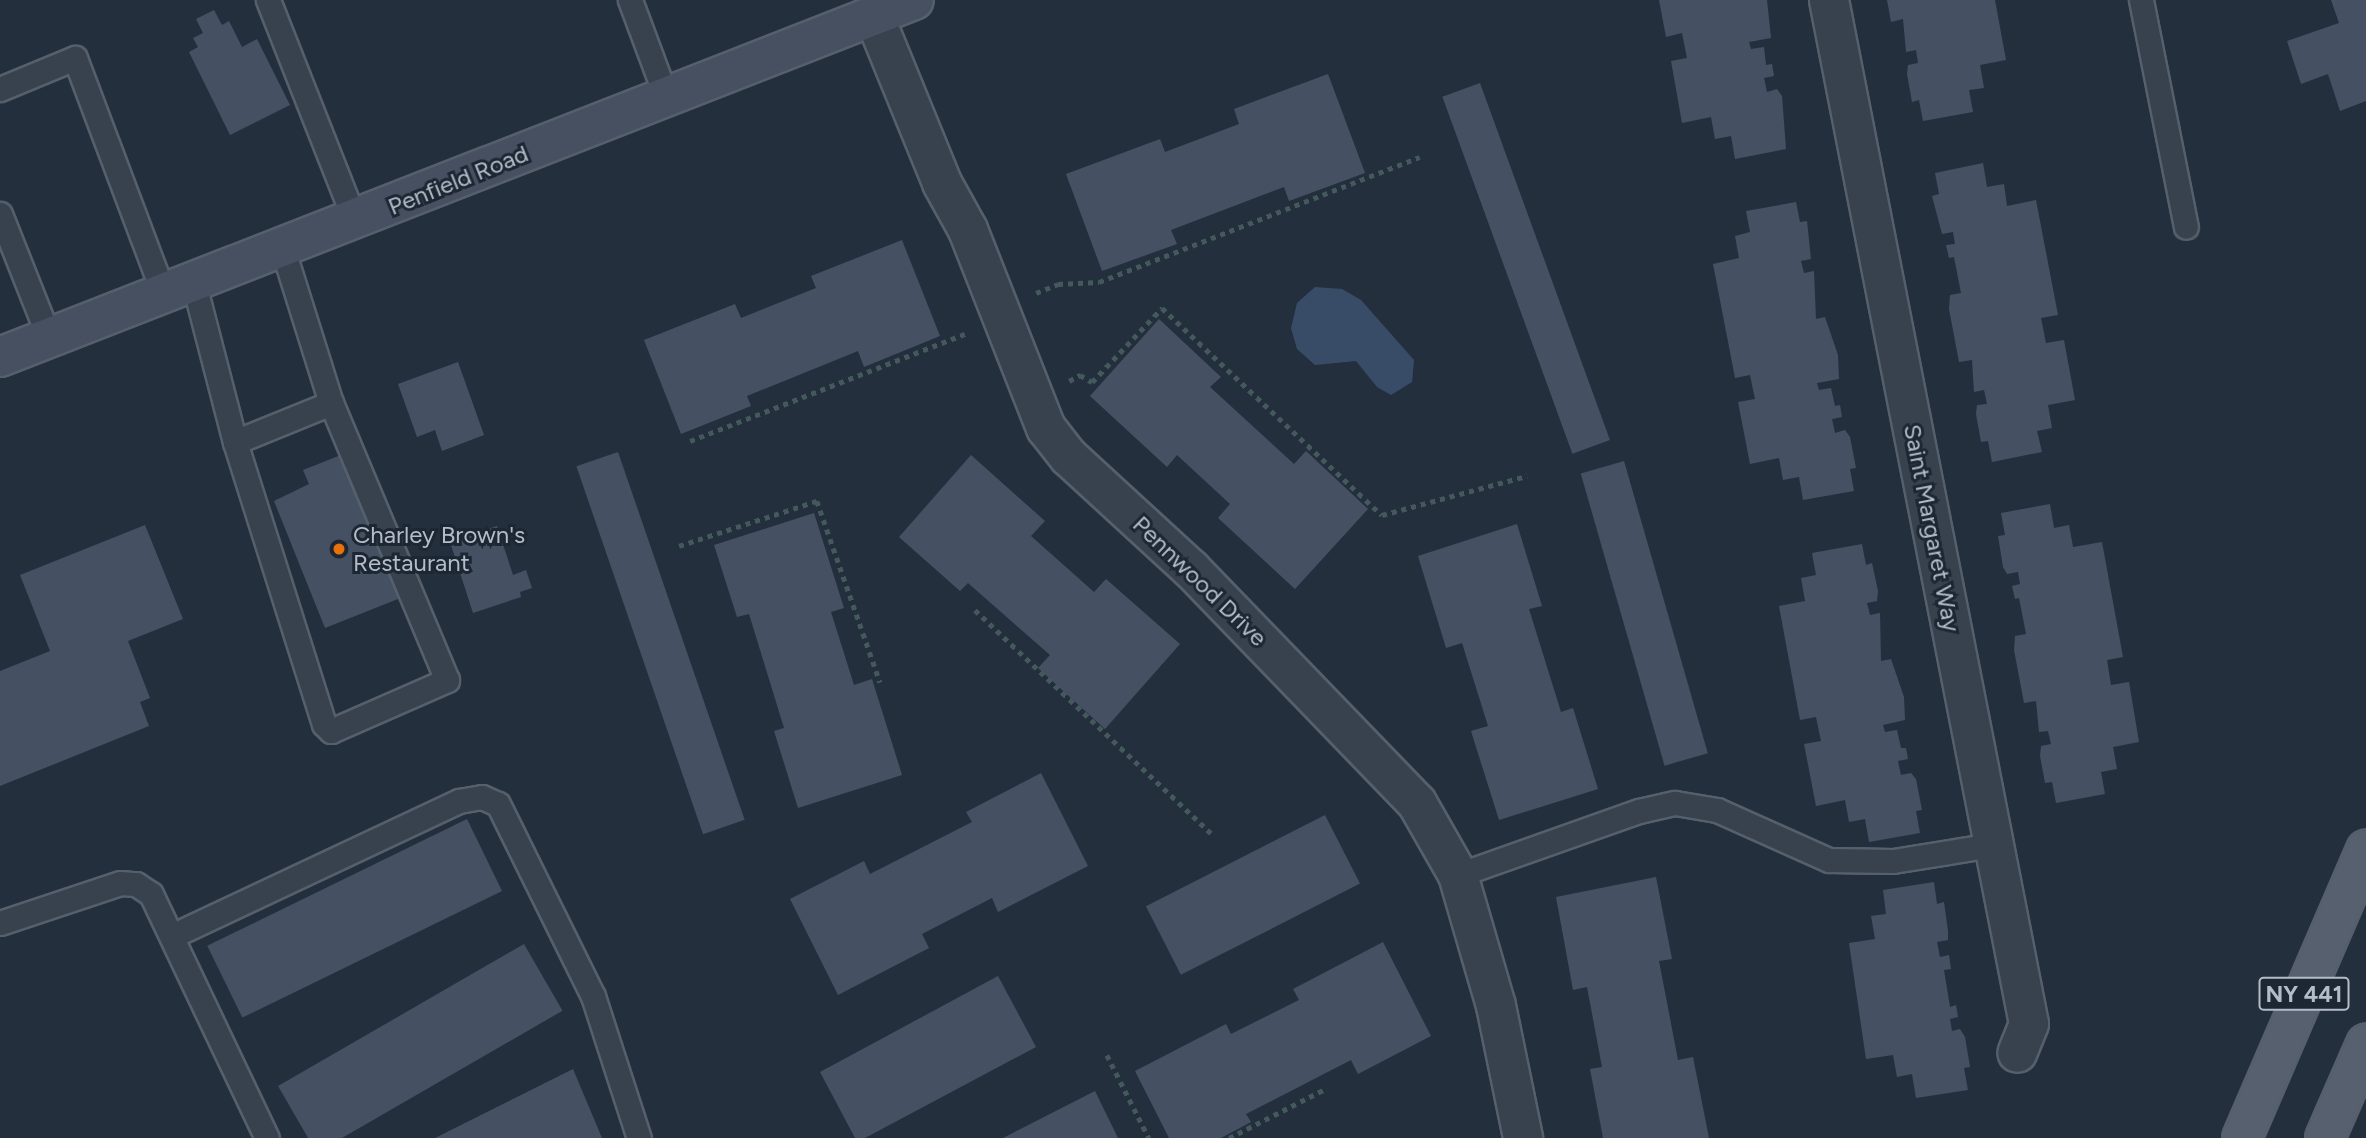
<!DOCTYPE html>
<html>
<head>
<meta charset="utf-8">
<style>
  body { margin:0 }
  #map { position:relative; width:2366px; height:1138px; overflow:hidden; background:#242f3e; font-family:Figtree,sans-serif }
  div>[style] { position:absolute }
  .water>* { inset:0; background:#394c67 }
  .building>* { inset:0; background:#455162; transform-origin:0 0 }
  .path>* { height:4.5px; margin-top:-2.25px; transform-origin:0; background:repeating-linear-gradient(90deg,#44595c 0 5px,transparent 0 10px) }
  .roads { filter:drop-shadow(2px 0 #565f6c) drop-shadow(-2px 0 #565f6c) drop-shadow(0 2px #565f6c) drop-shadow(0 -2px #565f6c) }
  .lane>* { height:23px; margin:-11.5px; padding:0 11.5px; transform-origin:11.5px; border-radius:11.5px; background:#38414e }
  .street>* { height:38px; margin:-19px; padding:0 19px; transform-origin:19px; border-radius:19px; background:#38414e }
  .secondary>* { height:38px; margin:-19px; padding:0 19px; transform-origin:19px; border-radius:19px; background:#465061 }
  .primary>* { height:38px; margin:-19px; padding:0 19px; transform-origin:19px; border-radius:19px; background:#56606e }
  .dots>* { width:19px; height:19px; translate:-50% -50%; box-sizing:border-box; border:4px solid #1d2633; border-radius:50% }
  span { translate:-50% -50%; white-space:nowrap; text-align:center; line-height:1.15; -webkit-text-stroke:6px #1d2633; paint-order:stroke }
  .shield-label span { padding:2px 5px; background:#1d2633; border:2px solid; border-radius:5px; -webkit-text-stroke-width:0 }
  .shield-label { font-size:23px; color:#b4bcc9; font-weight:700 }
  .street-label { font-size:24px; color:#b4bcc9 }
  .poi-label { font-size:24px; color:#b4bcc9 }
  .left { translate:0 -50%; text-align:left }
</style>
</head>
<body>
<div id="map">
  <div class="water">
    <i style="clip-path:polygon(1315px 287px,1342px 289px,1361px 300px,1414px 360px,1412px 382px,1391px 395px,1377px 387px,1356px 361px,1315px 365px,1297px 349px,1291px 328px,1297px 303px)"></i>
  </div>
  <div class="building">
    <i style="clip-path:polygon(1659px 0,1767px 0,1771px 38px,1749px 42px,1751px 49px,1764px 47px,1766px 65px,1772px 64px,1774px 76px,1764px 78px,1767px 92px,1777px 89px,1782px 96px,1786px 149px,1735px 159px,1731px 136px,1715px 139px,1711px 117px,1682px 123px,1671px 61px,1687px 58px,1682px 33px,1666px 37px)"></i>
    <i style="clip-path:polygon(1887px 0,1995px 0,2006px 60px,1980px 65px,1984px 88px,1969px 90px,1973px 112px,1923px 121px,1919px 100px,1912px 102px,1907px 74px,1908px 65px,1918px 63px,1916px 50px,1906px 52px,1903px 19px,1891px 22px)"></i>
    <i style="clip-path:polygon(2331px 0,2366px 0,2366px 101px,2340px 111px,2328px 74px,2301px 84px,2287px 41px,2339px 23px)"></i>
    <i style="clip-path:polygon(214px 10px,222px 25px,229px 21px,242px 47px,257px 39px,290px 105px,230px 135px,189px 52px,198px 47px,193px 38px,203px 33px,196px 19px)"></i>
    <i style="clip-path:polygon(1328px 74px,1365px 173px,1289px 201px,1284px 187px,1171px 230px,1177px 244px,1102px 271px,1066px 174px,1160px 139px,1165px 152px,1239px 124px,1234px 109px)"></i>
    <i style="left:1480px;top:83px;width:380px;height:40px;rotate:70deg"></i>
    <i style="clip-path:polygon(1983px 163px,1987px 187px,2004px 184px,2007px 206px,2036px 200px,2058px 315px,2041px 318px,2046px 343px,2064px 340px,2075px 400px,2048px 405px,2052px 428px,2037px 431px,2042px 452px,1992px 462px,1988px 441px,1981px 442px,1976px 414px,1977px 405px,1987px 404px,1984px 390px,1974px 392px,1972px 360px,1959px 362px,1949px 309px,1950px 295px,1961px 293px,1954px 257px,1949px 258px,1946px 245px,1955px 244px,1953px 232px,1942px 234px,1932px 196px,1939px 194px,1935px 173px)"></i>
    <i style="clip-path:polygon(1796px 202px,1800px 222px,1807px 221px,1811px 259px,1801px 261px,1804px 273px,1814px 271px,1816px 319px,1825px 317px,1838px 355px,1839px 379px,1817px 383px,1819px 390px,1831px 388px,1835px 406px,1840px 405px,1842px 417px,1832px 419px,1835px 433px,1845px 430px,1850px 437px,1856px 468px,1850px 469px,1854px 491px,1803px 500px,1799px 477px,1783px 480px,1779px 458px,1750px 464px,1738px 402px,1755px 399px,1750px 375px,1735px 378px,1713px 264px,1739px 258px,1735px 236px,1750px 232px,1746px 211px)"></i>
    <i style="clip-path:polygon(902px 240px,940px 336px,864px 367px,858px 351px,747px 396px,751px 406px,681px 434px,644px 340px,735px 304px,741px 318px,816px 288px,811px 276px)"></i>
    <i style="clip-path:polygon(1159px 319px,1221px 377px,1210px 387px,1294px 464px,1306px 451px,1368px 509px,1295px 589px,1218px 518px,1230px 504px,1177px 455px,1167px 467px,1090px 396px)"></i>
    <i style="clip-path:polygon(458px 362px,484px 435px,442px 451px,435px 430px,417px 437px,398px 384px)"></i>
    <i style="left:618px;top:452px;width:389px;height:44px;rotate:71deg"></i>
    <i style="clip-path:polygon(346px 453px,403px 597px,325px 628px,274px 501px,309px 484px,303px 470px)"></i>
    <i style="clip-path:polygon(971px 455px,1045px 521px,1031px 536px,1094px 592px,1106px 579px,1180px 644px,1105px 729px,1038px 668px,1050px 655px,968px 583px,960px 591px,899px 537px)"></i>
    <i style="left:1624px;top:461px;width:304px;height:45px;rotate:74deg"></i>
    <i style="clip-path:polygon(2050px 504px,2054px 528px,2069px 525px,2073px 547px,2102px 542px,2123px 657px,2107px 660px,2111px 685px,2129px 682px,2139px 742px,2113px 747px,2117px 769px,2101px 772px,2105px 794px,2056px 803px,2052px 782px,2045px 783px,2040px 756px,2041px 746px,2051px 744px,2048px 731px,2039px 732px,2036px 701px,2024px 703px,2014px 650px,2015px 636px,2026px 634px,2019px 598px,2015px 599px,2012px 586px,2020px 584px,2018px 572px,2007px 574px,2003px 567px,1998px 536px,2005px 535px,2001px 513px)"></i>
    <i style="clip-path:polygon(814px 513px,844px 608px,831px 612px,854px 685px,872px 679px,902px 775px,798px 808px,774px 731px,784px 728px,749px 614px,737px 617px,714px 545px)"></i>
    <i style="clip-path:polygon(1517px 524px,1542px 606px,1529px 609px,1561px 712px,1573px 708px,1598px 789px,1499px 820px,1471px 731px,1488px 726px,1462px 643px,1446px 648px,1418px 556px)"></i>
    <i style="clip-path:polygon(145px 525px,183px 619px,128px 641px,150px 698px,140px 702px,149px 726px,0 786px,0 671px,50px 651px,20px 575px)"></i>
    <i style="clip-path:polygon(497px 526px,513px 575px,526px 570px,532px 588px,520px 592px,521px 597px,473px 613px,450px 542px)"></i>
    <i style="clip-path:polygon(1862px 544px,1866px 565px,1872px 563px,1878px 591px,1877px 601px,1867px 603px,1870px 615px,1880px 613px,1881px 661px,1891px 659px,1904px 697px,1905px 720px,1883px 725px,1885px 732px,1897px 730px,1901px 748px,1906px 748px,1908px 759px,1898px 761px,1901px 775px,1911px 773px,1916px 779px,1922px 810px,1916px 811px,1920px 833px,1869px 842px,1865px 819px,1849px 822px,1845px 800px,1816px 806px,1804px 744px,1821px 741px,1816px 717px,1800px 720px,1779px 606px,1805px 601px,1801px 578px,1816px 575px,1812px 553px)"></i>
    <i style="clip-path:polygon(1041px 773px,1088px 866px,998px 912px,992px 898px,922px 934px,929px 948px,838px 995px,790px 899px,864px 861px,870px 874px,972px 822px,966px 812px)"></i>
    <i style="left:1325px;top:815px;width:77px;height:201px;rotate:63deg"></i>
    <i style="left:467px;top:819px;width:80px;height:289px;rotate:64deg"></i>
    <i style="clip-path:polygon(1656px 877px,1672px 959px,1659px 961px,1678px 1060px,1693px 1057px,1709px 1138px,1603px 1138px,1590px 1069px,1602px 1067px,1587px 987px,1573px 990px,1556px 897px)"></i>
    <i style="clip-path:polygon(1934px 882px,1937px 904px,1944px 902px,1948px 931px,1948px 940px,1937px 942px,1940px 957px,1949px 955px,1951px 969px,1944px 970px,1950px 1007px,1956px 1005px,1958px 1017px,1950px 1019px,1952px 1031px,1960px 1029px,1965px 1037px,1970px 1067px,1964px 1068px,1968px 1090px,1916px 1098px,1912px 1074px,1897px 1077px,1893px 1055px,1866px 1059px,1849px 943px,1875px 939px,1871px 916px,1886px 914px,1883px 890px)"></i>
    <i style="clip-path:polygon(1383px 942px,1431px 1036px,1358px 1074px,1351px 1060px,1246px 1114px,1251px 1122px,1221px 1138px,1169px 1138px,1135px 1071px,1226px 1024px,1231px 1034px,1299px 1000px,1293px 989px)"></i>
    <i style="left:524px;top:944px;width:77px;height:284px;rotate:60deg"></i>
    <i style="clip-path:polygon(998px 976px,1036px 1047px,865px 1138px,855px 1138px,820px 1072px)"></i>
    <i style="clip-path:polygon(573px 1069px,602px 1138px,435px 1138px)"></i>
    <i style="clip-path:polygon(1095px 1091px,1118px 1138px,1003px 1138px)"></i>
  </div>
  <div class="path">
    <i style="left:1036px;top:293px;width:24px;rotate:-22deg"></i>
    <i style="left:1058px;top:284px;width:41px;rotate:-2.8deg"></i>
    <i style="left:1099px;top:282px;width:344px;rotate:-21.3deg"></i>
    <i style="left:1069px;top:381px;width:13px;rotate:-29deg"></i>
    <i style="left:1080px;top:375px;width:14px;rotate:30deg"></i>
    <i style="left:1092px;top:382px;width:102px;rotate:-46.6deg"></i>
    <i style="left:1162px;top:308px;width:302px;rotate:43.3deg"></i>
    <i style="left:1382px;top:515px;width:150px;rotate:-15.1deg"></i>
    <i style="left:690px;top:441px;width:295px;rotate:-21.3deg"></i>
    <i style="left:679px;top:546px;width:145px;rotate:-18.1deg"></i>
    <i style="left:817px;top:501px;width:192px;rotate:70.8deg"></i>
    <i style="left:975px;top:610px;width:326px;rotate:43.4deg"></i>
    <i style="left:1107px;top:1055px;width:93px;rotate:63.2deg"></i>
    <i style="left:1229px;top:1138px;width:110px;rotate:-27deg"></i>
  </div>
  <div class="roads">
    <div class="lane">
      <i style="left:268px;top:0;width:238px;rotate:68.5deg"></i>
      <i style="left:630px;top:0;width:103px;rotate:69.6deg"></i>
      <i style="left:2141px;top:0;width:231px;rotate:78.8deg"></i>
      <i style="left:0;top:89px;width:81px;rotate:-22.5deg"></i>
      <i style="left:75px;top:58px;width:253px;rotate:69.4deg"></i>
      <i style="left:0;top:214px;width:133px;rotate:68.4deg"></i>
      <i style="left:194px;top:284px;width:163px;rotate:75.5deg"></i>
      <i style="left:235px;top:442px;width:296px;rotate:72.5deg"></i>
      <i style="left:324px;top:724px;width:10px;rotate:45deg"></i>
      <i style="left:331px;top:731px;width:127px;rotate:-23.7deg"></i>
      <i style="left:447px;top:680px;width:300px;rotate:-112.7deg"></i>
      <i style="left:331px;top:403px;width:160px;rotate:-107.4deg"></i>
      <i style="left:235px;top:442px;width:104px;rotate:-22.1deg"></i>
      <i style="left:1458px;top:875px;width:192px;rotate:-19.5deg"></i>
      <i style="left:1639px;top:811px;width:37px;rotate:-13deg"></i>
      <i style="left:1675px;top:803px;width:43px;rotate:9.5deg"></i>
      <i style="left:1717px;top:810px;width:123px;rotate:24.1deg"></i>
      <i style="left:1829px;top:860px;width:64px;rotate:0.9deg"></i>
      <i style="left:1893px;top:861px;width:100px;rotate:-9.2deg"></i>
      <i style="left:0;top:923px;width:126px;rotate:-18.4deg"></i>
      <i style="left:120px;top:883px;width:16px;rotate:4deg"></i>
      <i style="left:136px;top:884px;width:18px;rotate:34deg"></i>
      <i style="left:151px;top:894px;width:270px;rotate:64.6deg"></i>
      <i style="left:174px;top:935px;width:315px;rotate:-25.2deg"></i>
      <i style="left:459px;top:801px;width:23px;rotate:-10deg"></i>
      <i style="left:482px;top:797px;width:17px;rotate:24deg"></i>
      <i style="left:498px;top:804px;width:214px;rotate:63.7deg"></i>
      <i style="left:593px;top:996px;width:149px;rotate:72.1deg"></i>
    </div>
    <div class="street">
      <i style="left:1829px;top:0;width:1043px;rotate:78.95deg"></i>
      <i style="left:2029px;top:1024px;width:31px;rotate:112deg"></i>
      <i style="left:874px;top:16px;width:180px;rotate:67.8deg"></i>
      <i style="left:942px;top:183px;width:54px;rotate:61deg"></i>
      <i style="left:968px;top:230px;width:213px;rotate:68.5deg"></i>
      <i style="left:1046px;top:428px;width:37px;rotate:52deg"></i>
      <i style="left:1069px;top:457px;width:166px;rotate:42.6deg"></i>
      <i style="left:1191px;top:569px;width:325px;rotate:46deg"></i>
      <i style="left:1417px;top:803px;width:83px;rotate:60.3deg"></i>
      <i style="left:1458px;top:875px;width:136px;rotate:73.8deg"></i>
      <i style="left:1496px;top:1006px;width:135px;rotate:78.4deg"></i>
    </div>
    <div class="secondary">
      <i style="left:0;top:357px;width:981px;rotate:-21.34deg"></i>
    </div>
    <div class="primary">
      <i style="left:2242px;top:1138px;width:314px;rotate:-66.7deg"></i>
      <i style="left:2325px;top:1138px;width:103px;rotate:-66.4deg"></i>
    </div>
  </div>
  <div class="dots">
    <i style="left:339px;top:549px;background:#e8710a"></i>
  </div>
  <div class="shield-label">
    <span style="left:2304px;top:994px">NY 441</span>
  </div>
  <div class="street-label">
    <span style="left:458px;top:180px;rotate:-22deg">Penfield Road</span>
    <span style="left:1932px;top:528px;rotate:79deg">Saint Margaret Way</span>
    <span style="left:1200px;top:581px;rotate:44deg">Pennwood Drive</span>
  </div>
  <div class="poi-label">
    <span class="left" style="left:353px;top:549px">Charley Brown's<br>Restaurant</span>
  </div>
</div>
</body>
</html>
